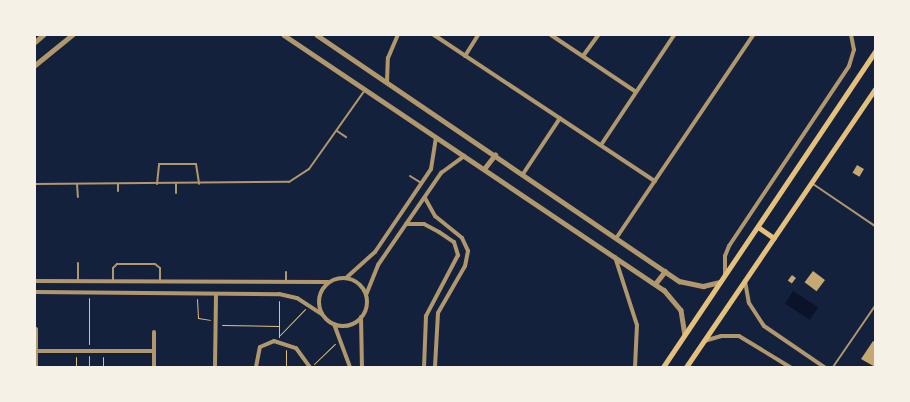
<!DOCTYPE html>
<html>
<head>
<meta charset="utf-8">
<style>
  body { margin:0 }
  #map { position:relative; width:910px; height:402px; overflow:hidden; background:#14213d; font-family:Manrope,sans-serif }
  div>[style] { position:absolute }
  .water>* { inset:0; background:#0b132b; transform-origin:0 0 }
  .building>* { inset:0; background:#c6a872; transform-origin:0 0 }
  .path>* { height:1px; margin:-0.5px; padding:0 0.5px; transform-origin:0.5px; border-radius:0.5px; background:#e5c07b }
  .service>* { height:2px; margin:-1px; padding:0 1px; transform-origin:1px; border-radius:1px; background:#b1986c }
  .minor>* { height:4px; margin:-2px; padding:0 2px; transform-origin:2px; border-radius:2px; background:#b1986c }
  .minor>.ring { margin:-2px; padding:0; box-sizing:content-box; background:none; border:4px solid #b1986c; border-radius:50% }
  .tertiary>* { height:4.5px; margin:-2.25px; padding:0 2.25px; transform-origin:2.25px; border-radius:2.25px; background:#b1986c }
  .secondary>* { height:5px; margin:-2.5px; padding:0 2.5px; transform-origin:2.5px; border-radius:2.5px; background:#e5c07b }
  span { translate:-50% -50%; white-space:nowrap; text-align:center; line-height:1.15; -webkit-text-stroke:4.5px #f6f1e7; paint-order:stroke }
  .frame { position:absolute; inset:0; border:36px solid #f6f1e7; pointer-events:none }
</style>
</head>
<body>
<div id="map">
  <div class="water">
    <i style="left:793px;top:291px;width:30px;height:15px;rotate:33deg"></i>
  </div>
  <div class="building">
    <i style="left:857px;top:165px;width:8px;height:9px;rotate:30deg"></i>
    <i style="left:813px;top:271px;width:15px;height:14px;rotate:37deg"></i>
    <i style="left:792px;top:275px;width:5px;height:7px;rotate:37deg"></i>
    <i style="clip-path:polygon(873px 341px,875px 342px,875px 367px,861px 359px)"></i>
  </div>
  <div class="path">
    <i style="left:197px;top:299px;width:19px;rotate:87deg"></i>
    <i style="left:198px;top:318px;width:12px;rotate:9deg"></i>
    <i style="left:279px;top:301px;width:36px;rotate:90deg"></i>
    <i style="left:222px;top:325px;width:57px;rotate:1deg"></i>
    <i style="left:280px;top:335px;width:36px;rotate:-46deg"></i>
    <i style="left:89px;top:344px;width:46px;rotate:-90deg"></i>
    <i style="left:286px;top:350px;width:17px;rotate:90deg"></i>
    <i style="left:89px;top:356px;width:11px;rotate:90deg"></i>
    <i style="left:103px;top:357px;width:10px;rotate:90deg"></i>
    <i style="left:314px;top:364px;width:29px;rotate:-44deg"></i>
    <i style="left:76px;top:367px;width:10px;rotate:-90deg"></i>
  </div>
  <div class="service">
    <i style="left:337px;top:131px;width:11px;rotate:34deg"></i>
    <i style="left:410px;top:176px;width:13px;rotate:32deg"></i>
    <i style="left:35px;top:184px;width:254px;rotate:-0.5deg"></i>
    <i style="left:289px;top:182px;width:24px;rotate:-33deg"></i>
    <i style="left:309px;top:169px;width:97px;rotate:-54.7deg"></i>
    <i style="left:77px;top:184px;width:13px;rotate:86deg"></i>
    <i style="left:157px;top:184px;width:20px;rotate:-84deg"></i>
    <i style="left:159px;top:164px;width:37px"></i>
    <i style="left:196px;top:164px;width:20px;rotate:81deg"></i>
    <i style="left:176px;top:184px;width:9px;rotate:90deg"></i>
    <i style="left:813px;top:184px;width:75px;rotate:34.1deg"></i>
    <i style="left:118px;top:191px;width:7px;rotate:-90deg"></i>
    <i style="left:286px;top:272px;width:10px;rotate:90deg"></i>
    <i style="left:78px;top:281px;width:18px;rotate:-90deg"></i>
    <i style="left:113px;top:281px;width:13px;rotate:-90deg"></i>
    <i style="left:113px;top:268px;width:6px;rotate:-45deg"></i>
    <i style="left:117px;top:264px;width:38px"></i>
    <i style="left:155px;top:264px;width:6px;rotate:39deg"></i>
    <i style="left:160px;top:268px;width:14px;rotate:90deg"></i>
    <i style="left:833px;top:367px;width:74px;rotate:-55.5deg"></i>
  </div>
  <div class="minor">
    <i style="left:434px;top:35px;width:265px;rotate:33.5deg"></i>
    <i style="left:551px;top:35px;width:102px;rotate:33.8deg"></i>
    <i style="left:465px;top:56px;width:25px;rotate:-58deg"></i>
    <i style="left:583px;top:56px;width:26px;rotate:-54deg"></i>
    <i style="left:387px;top:82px;width:24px;rotate:-88deg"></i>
    <i style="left:388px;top:58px;width:25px;rotate:-67deg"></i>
    <i style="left:601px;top:145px;width:132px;rotate:-56.4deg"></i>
    <i style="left:523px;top:174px;width:67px;rotate:-56.5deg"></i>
    <i style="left:425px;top:198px;width:21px;rotate:61deg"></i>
    <i style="left:435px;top:216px;width:35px;rotate:39deg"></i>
    <i style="left:462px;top:238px;width:14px;rotate:65deg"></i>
    <i style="left:468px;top:251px;width:15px;rotate:101deg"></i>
    <i style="left:465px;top:266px;width:54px;rotate:119.9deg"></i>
    <i style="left:438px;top:313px;width:54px;rotate:93.2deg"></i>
    <i style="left:406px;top:224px;width:18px"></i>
    <i style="left:424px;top:224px;width:17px;rotate:28deg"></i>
    <i style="left:439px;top:232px;width:18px;rotate:34deg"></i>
    <i style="left:454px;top:242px;width:14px;rotate:73deg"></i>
    <i style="left:458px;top:255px;width:69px;rotate:117.7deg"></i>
    <i style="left:426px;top:316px;width:51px;rotate:92.2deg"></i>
    <i style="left:617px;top:237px;width:244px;rotate:-56deg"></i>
    <i style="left:615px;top:257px;width:71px;rotate:72.1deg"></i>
    <i style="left:637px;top:325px;width:42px;rotate:92.7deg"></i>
    <i style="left:725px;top:274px;width:18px;rotate:-90deg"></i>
    <i style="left:725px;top:256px;width:11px;rotate:-68deg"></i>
    <i style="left:729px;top:246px;width:216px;rotate:-56.3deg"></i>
    <i style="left:849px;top:66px;width:17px;rotate:-73deg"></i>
    <i style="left:854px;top:50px;width:15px;rotate:-101deg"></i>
    <i style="left:346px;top:278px;width:39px;rotate:-42deg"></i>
    <i style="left:375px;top:252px;width:100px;rotate:-56deg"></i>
    <i style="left:431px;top:169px;width:32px;rotate:-81deg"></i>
    <i class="ring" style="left:319px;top:278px;width:44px;height:44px"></i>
    <i style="left:35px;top:281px;width:293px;rotate:0.2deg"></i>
    <i style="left:745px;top:281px;width:22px;rotate:80deg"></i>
    <i style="left:749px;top:303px;width:27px;rotate:57deg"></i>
    <i style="left:764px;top:326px;width:73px;rotate:34.3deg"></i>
    <i style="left:35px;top:292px;width:244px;rotate:0.5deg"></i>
    <i style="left:279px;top:294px;width:18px;rotate:13deg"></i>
    <i style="left:297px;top:298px;width:30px;rotate:33deg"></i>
    <i style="left:366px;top:295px;width:32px;rotate:-68deg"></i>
    <i style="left:378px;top:265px;width:112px;rotate:-55.6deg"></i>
    <i style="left:441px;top:173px;width:29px;rotate:-36deg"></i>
    <i style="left:361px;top:317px;width:50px;rotate:88.9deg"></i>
    <i style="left:334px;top:324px;width:46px;rotate:69.6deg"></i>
    <i style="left:154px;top:332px;width:35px;rotate:90deg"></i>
    <i style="left:704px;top:341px;width:18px;rotate:-16deg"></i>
    <i style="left:721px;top:336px;width:18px"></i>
    <i style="left:739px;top:336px;width:60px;rotate:31.3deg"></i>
    <i style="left:36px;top:351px;width:118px"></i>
    <i style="left:36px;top:367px;width:38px;rotate:-90deg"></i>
    <i style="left:215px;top:367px;width:73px;rotate:-89.2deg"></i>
    <i style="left:256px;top:367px;width:20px;rotate:-79deg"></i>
    <i style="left:260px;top:347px;width:15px;rotate:-23deg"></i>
    <i style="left:274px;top:341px;width:23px;rotate:18deg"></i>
    <i style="left:296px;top:348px;width:24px;rotate:54deg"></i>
  </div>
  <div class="tertiary">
    <i style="left:284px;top:35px;width:458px;rotate:33.9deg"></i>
    <i style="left:664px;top:290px;width:26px;rotate:50deg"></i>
    <i style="left:681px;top:310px;width:24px;rotate:81deg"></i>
    <i style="left:317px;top:35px;width:438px;rotate:34.2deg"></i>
    <i style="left:679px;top:281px;width:25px;rotate:12deg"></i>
    <i style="left:703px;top:286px;width:17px;rotate:-13deg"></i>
    <i style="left:35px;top:42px;width:11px;rotate:-41deg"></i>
    <i style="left:35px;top:65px;width:48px;rotate:-39deg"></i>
    <i style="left:484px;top:169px;width:18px;rotate:-52deg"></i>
    <i style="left:655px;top:284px;width:16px;rotate:-52deg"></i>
  </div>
  <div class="secondary">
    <i style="left:758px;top:227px;width:19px;rotate:35deg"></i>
    <i style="left:663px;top:367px;width:381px;rotate:-56.1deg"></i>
    <i style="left:686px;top:367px;width:336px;rotate:-55.8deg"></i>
  </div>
  <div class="frame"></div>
</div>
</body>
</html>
